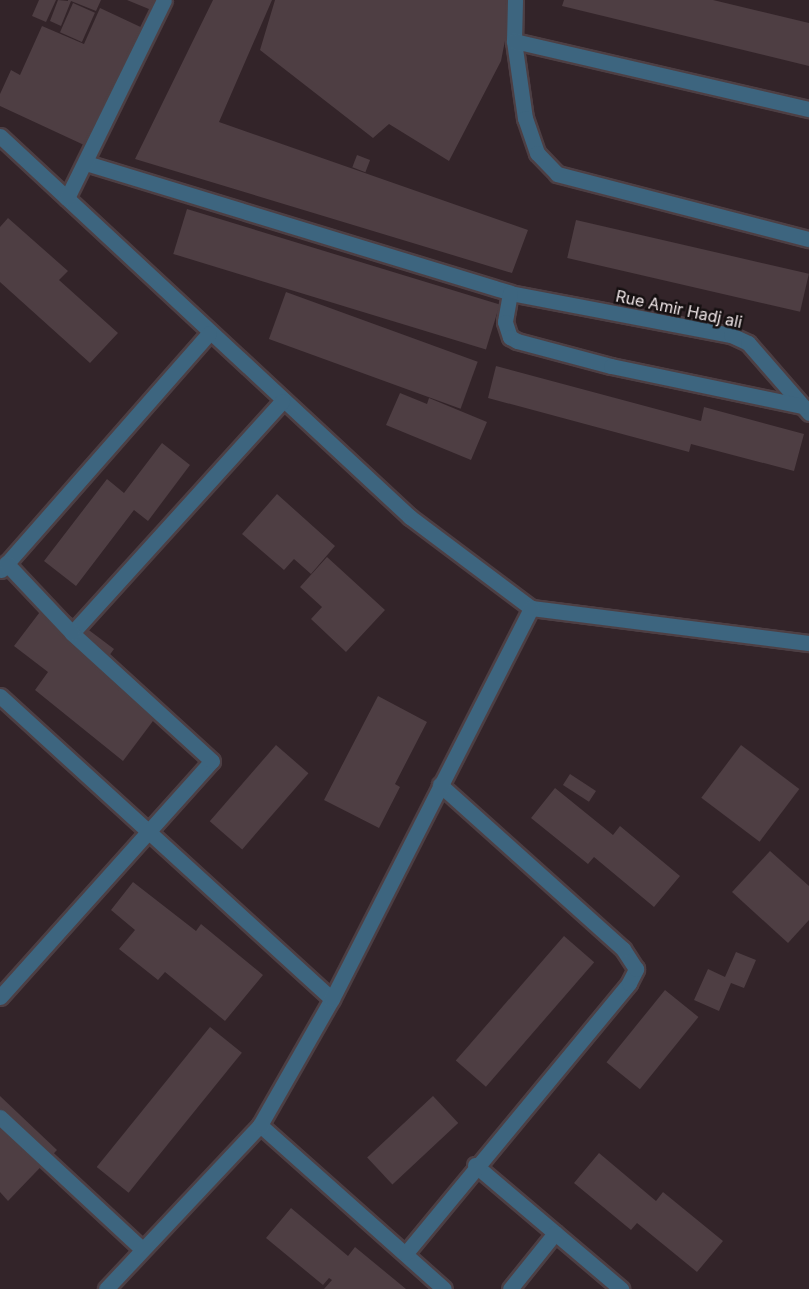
<!DOCTYPE html>
<html>
<head>
<meta charset="utf-8">
<style>
  body { margin:0 }
  #map { position:relative; width:809px; height:1289px; overflow:hidden; background:#332429; font-family:Inter,sans-serif }
  div>[style] { position:absolute }
  .building>* { inset:0; background:#4e3e43; transform-origin:0 0 }
  .roads { filter:drop-shadow(2px 0 #4d3f44) drop-shadow(-2px 0 #4d3f44) drop-shadow(0 2px #4d3f44) drop-shadow(0 -2px #4d3f44) }
  .minor>* { height:15px; margin:-7.5px; padding:0 7.5px; transform-origin:7.5px; border-radius:7.5px; background:#3d657f }
  span { translate:-50% -50%; white-space:nowrap; text-align:center; line-height:1.15; -webkit-text-stroke:5px #161011; paint-order:stroke }
  .street-label { font-size:16px; color:#efe5e7 }
</style>
</head>
<body>
<div id="map">
  <div class="building">
    <i style="clip-path:polygon(39px 0,56px 0,46px 22px,32px 16px)"></i>
    <i style="clip-path:polygon(58px 0,68px 1px,68px 0,101px 0,96px 11px,71px 1px,61px 26px,50px 21px)"></i>
    <i style="clip-path:polygon(127px 0,167px 0,161px 14px)"></i>
    <i style="clip-path:polygon(213px 0,272px 0,219px 122px,528px 230px,512px 273px,135px 159px)"></i>
    <i style="clip-path:polygon(275px 0,513px 0,501px 61px,449px 161px,389px 124px,373px 138px,260px 50px)"></i>
    <i style="clip-path:polygon(564px 0,713px 0,809px 23px,809px 66px,562px 6px)"></i>
    <i style="left:73px;top:3px;width:24px;height:32px;rotate:24deg"></i>
    <i style="clip-path:polygon(100px 8px,147px 30px,97px 151px,0 106px,0 94px,11px 70px,20px 75px,42px 26px,84px 44px)"></i>
    <i style="left:357px;top:155px;width:14px;height:13px;rotate:21deg"></i>
    <i style="left:187px;top:209px;width:327px;height:47px;rotate:17deg"></i>
    <i style="clip-path:polygon(8px 218px,68px 271px,59px 280px,118px 333px,90px 363px,0 282px,0 227px)"></i>
    <i style="left:576px;top:220px;width:239px;height:39px;rotate:13deg"></i>
    <i style="left:286px;top:292px;width:204px;height:50px;rotate:20deg"></i>
    <i style="clip-path:polygon(496px 366px,701px 421px,704px 407px,804px 434px,794px 471px,691px 444px,689px 452px,488px 398px)"></i>
    <i style="clip-path:polygon(400px 393px,427px 404px,429px 398px,487px 422px,471px 460px,386px 425px)"></i>
    <i style="clip-path:polygon(162px 443px,190px 465px,148px 521px,134px 510px,76px 586px,44px 561px,107px 479px,124px 493px)"></i>
    <i style="clip-path:polygon(277px 494px,335px 546px,311px 574px,294px 559px,284px 570px,242px 534px)"></i>
    <i style="clip-path:polygon(327px 557px,385px 610px,346px 652px,311px 619px,322px 607px,300px 587px)"></i>
    <i style="clip-path:polygon(49px 600px,114px 649px,103px 664px,162px 709px,123px 761px,35px 690px,48px 672px,14px 646px)"></i>
    <i style="clip-path:polygon(378px 696px,427px 722px,395px 784px,400px 787px,379px 828px,324px 800px)"></i>
    <i style="left:276px;top:745px;width:43px;height:101px;rotate:41deg"></i>
    <i style="left:741px;top:745px;width:73px;height:66px;rotate:37deg"></i>
    <i style="left:570px;top:774px;width:31px;height:13px;rotate:33deg"></i>
    <i style="clip-path:polygon(555px 788px,613px 835px,620px 826px,680px 876px,654px 907px,594px 857px,588px 864px,531px 818px)"></i>
    <i style="clip-path:polygon(770px 851px,809px 886px,809px 920px,788px 943px,732px 892px)"></i>
    <i style="clip-path:polygon(133px 882px,196px 931px,201px 924px,263px 975px,225px 1021px,165px 972px,158px 980px,119px 949px,135px 930px,111px 910px)"></i>
    <i style="left:564px;top:936px;width:40px;height:165px;rotate:41deg"></i>
    <i style="clip-path:polygon(736px 952px,756px 960px,744px 988px,731px 983px,719px 1011px,694px 1000px,708px 969px,725px 977px)"></i>
    <i style="left:665px;top:990px;width:43px;height:93px;rotate:39deg"></i>
    <i style="left:210px;top:1027px;width:41px;height:180px;rotate:39deg"></i>
    <i style="clip-path:polygon(0 1096px,57px 1150px,8px 1201px,0 1192px)"></i>
    <i style="left:433px;top:1096px;width:37px;height:90px;rotate:47deg"></i>
    <i style="clip-path:polygon(599px 1153px,656px 1201px,663px 1192px,723px 1241px,697px 1272px,637px 1223px,631px 1230px,574px 1183px)"></i>
    <i style="clip-path:polygon(291px 1208px,348px 1256px,355px 1247px,406px 1289px,324px 1289px,332px 1280px,329px 1278px,323px 1285px,266px 1238px)"></i>
  </div>
  <div class="roads">
    <div class="minor">
      <i style="left:515px;top:0;width:41px;rotate:91.4deg"></i>
      <i style="left:514px;top:41px;width:78px;rotate:81.9deg"></i>
      <i style="left:525px;top:118px;width:37px;rotate:71deg"></i>
      <i style="left:537px;top:153px;width:29px;rotate:46deg"></i>
      <i style="left:557px;top:174px;width:260px;rotate:14.5deg"></i>
      <i style="left:514px;top:41px;width:303px;rotate:13deg"></i>
      <i style="left:0;top:136px;width:560px;rotate:42.9deg"></i>
      <i style="left:410px;top:517px;width:151px;rotate:36.9deg"></i>
      <i style="left:531px;top:608px;width:280px;rotate:7.2deg"></i>
      <i style="left:86px;top:163px;width:443px;rotate:17deg"></i>
      <i style="left:510px;top:293px;width:225px;rotate:10.8deg"></i>
      <i style="left:731px;top:335px;width:19px;rotate:25deg"></i>
      <i style="left:748px;top:343px;width:93px;rotate:48.9deg"></i>
      <i style="left:67px;top:198px;width:220px;rotate:-63.9deg"></i>
      <i style="left:510px;top:293px;width:29px;rotate:100deg"></i>
      <i style="left:505px;top:322px;width:16px;rotate:72deg"></i>
      <i style="left:510px;top:337px;width:8px;rotate:30deg"></i>
      <i style="left:517px;top:341px;width:97px;rotate:14.9deg"></i>
      <i style="left:611px;top:366px;width:196px;rotate:11.8deg"></i>
      <i style="left:1px;top:570px;width:315px;rotate:-48.7deg"></i>
      <i style="left:72px;top:633px;width:313px;rotate:-47.8deg"></i>
      <i style="left:0;top:696px;width:449px;rotate:42.4deg"></i>
      <i style="left:0;top:997px;width:317px;rotate:-48.1deg"></i>
      <i style="left:212px;top:761px;width:190px;rotate:-137.6deg"></i>
      <i style="left:72px;top:633px;width:96px;rotate:-133.3deg"></i>
      <i style="left:0;top:1117px;width:194px;rotate:42.9deg"></i>
      <i style="left:260px;top:1125px;width:246px;rotate:41.7deg"></i>
      <i style="left:475px;top:1165px;width:192px;rotate:40.3deg"></i>
      <i style="left:406px;top:1253px;width:350px;rotate:-50.4deg"></i>
      <i style="left:629px;top:983px;width:16px;rotate:-63deg"></i>
      <i style="left:636px;top:969px;width:24px;rotate:-123deg"></i>
      <i style="left:623px;top:949px;width:246px;rotate:-138.1deg"></i>
      <i style="left:106px;top:1289px;width:225px;rotate:-46.8deg"></i>
      <i style="left:260px;top:1125px;width:145px;rotate:-60.3deg"></i>
      <i style="left:332px;top:999px;width:439px;rotate:-63deg"></i>
      <i style="left:510px;top:1289px;width:72px;rotate:-51.2deg"></i>
    </div>
  </div>
  <div class="street-label">
    <span style="left:679px;top:309px;rotate:12deg">Rue Amir Hadj ali</span>
  </div>
</div>
</body>
</html>
